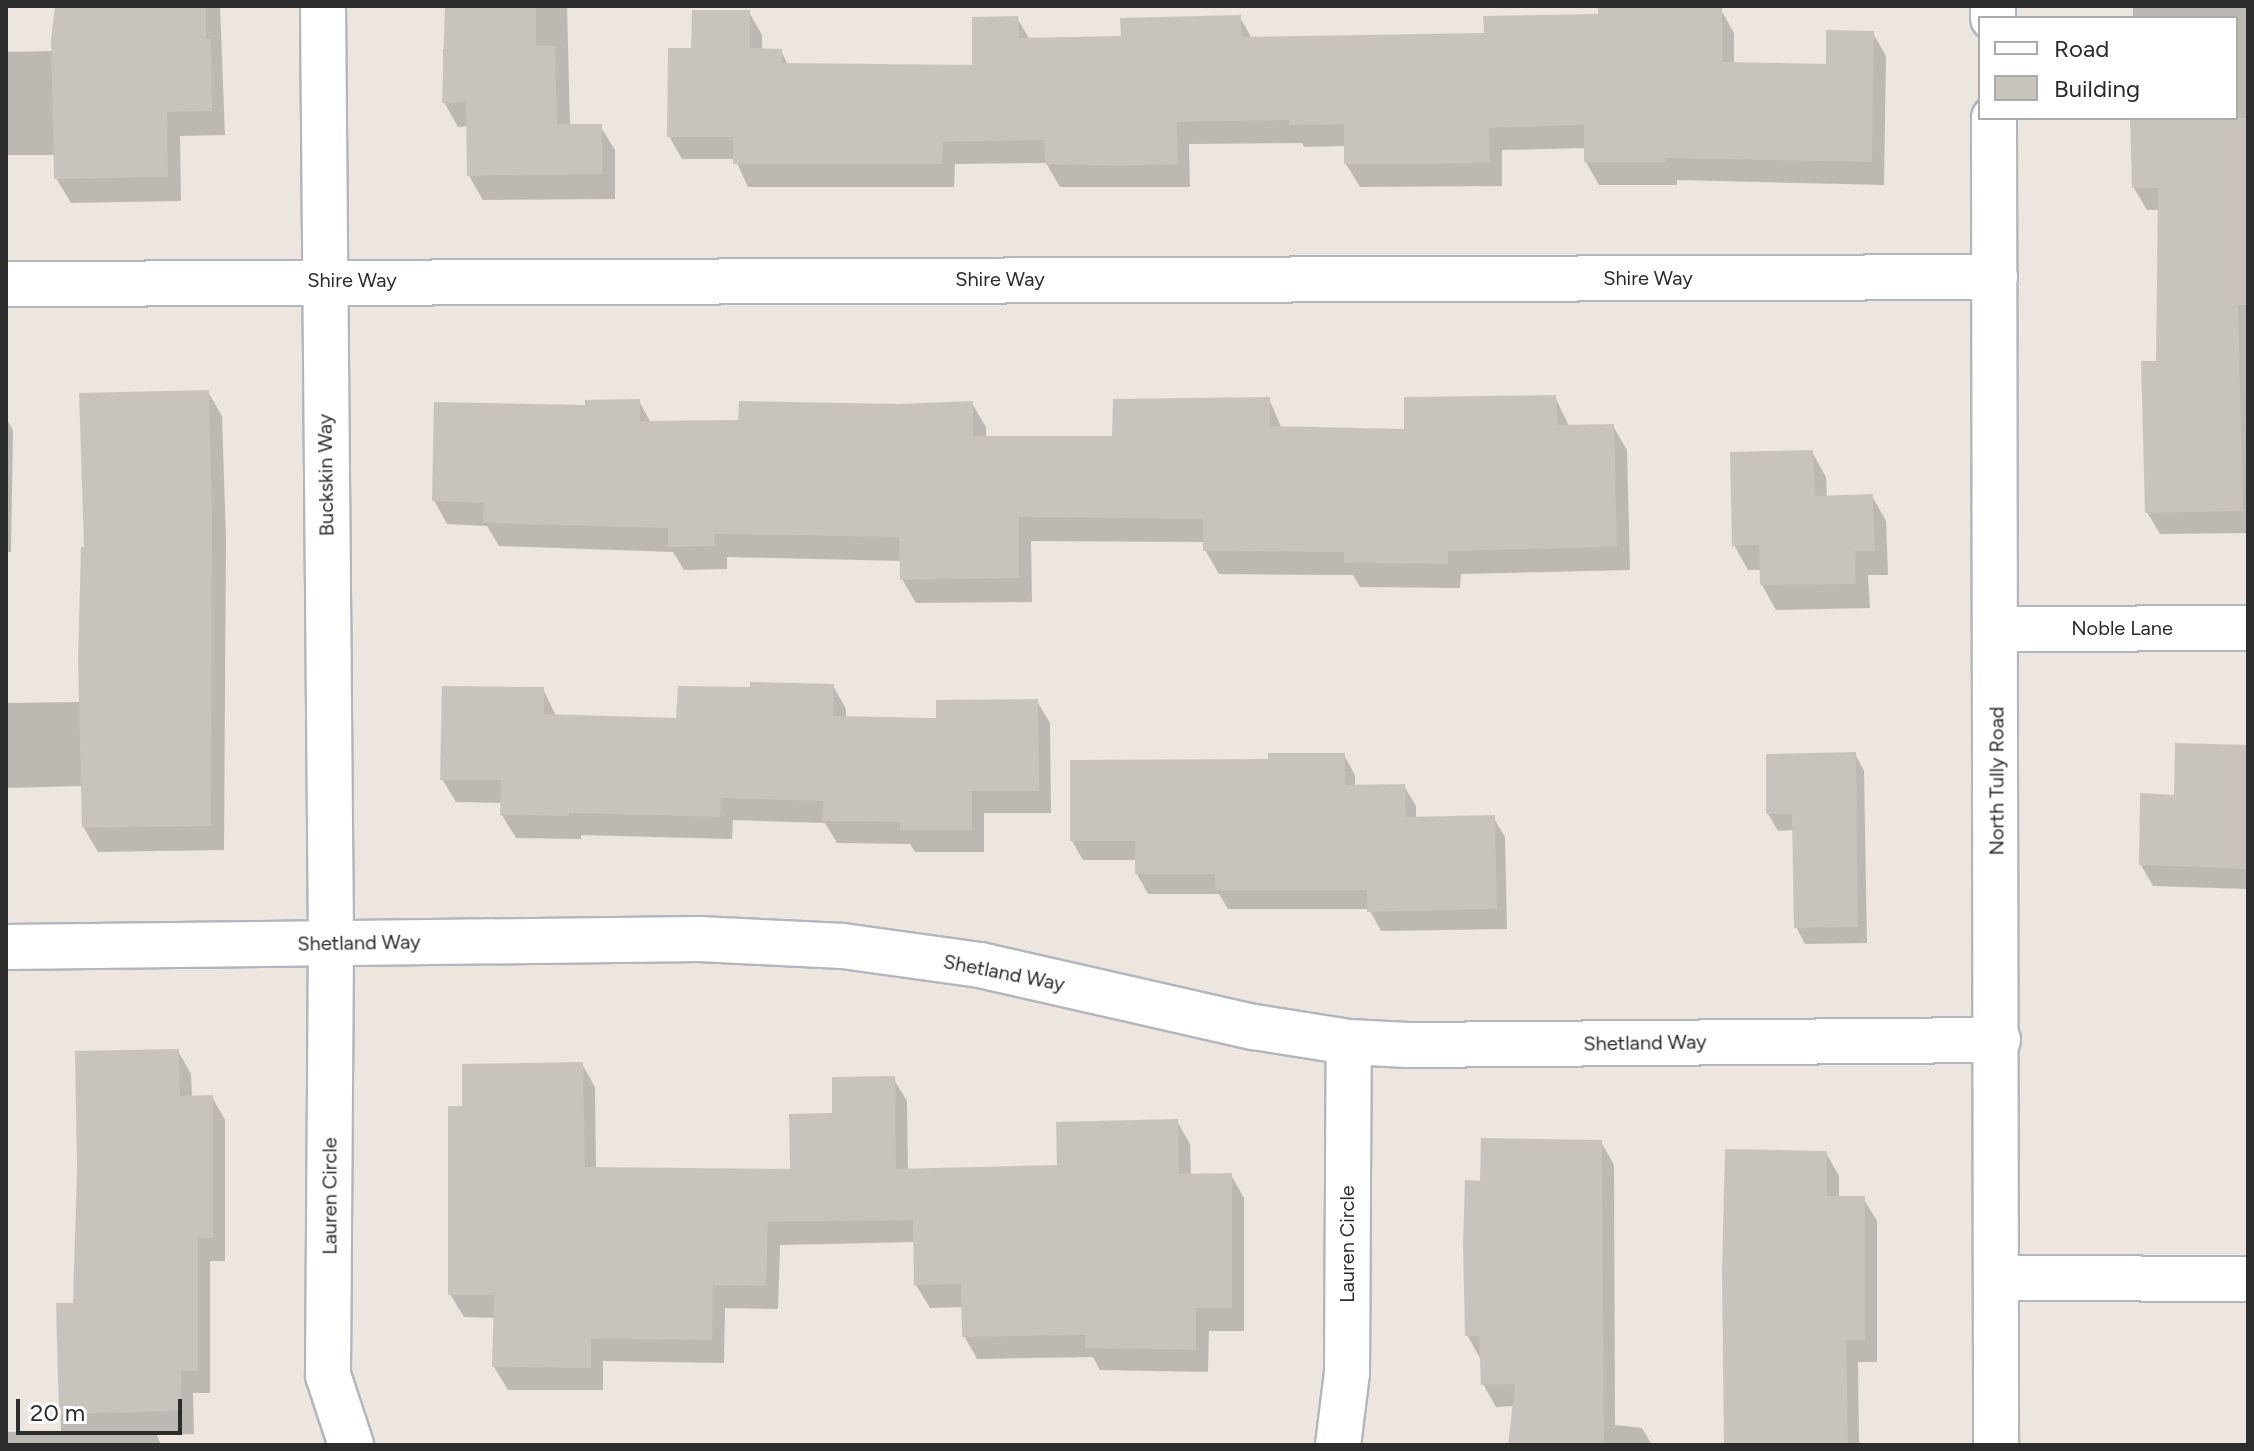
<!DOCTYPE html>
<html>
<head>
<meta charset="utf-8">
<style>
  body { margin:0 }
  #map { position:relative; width:2254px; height:1451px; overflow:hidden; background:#ece6df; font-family:Figtree,sans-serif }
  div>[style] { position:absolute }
  .shadow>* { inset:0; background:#0003 }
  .building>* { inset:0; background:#c8c4bd }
  .roads { filter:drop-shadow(2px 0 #b2b6be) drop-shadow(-2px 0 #b2b6be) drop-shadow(0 2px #b2b6be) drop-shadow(0 -2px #b2b6be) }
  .minor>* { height:44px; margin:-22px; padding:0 22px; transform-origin:22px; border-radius:22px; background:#fff }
  .tertiary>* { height:44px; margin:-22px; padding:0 22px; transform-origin:22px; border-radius:22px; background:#fff }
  span { translate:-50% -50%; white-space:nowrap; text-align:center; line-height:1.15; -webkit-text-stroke:8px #fff; paint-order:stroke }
  .street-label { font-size:20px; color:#2c2c2c }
  .frame { position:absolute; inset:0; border:8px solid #2c2c2c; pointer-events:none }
  .legend { position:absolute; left:1978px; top:16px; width:260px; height:104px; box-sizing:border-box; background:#fff; border:2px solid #ababab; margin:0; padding:10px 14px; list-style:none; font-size:24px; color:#2c2c2c }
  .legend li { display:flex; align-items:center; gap:16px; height:40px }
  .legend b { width:40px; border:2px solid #ababab }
  .scale { position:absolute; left:16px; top:1399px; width:166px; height:36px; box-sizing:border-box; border:4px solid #2c2c2c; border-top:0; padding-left:10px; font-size:24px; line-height:28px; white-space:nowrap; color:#2c2c2c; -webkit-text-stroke:6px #fff; paint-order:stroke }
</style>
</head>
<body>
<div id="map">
  <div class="shadow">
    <i style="clip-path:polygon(55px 6px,220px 6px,225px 135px,180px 136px,181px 201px,71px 203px,56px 178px,56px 155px,6px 155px,6px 52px,54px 51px)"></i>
    <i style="clip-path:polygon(448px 6px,567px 6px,570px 126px,600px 126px,615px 150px,615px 199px,483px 200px,469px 176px,468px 126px,458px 127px,444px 102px,443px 49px,448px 49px)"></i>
    <i style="clip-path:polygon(1600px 6px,1697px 6px,1697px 10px,1721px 10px,1734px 33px,1734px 64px,1828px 66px,1873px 33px,1886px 56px,1884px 185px,1677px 180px,1677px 185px,1599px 185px,1586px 162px,1586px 148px,1502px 150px,1502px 186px,1360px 187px,1346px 164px,1346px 146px,1304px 147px,1302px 143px,1189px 144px,1190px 187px,1060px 187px,1046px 163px,955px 164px,954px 187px,748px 187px,735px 159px,682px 159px,669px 136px,693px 50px,749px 12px,762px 35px,762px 51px,781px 51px,788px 65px,974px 67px,1017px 18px,1030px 40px,1123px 38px,1240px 17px,1252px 39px,1486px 35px,1600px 16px)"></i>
    <i style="clip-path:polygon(2133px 6px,2248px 6px,2248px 533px,2160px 534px,2147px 512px,2158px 363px,2160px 210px,2147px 210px,2134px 188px,2133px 118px,2236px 118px,2236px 18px,2133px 18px)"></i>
    <i style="clip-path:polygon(208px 392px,222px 416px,226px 539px,224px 850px,98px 852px,84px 828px,83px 786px,6px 788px,6px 703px,79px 702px)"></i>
    <i style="clip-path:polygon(1555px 397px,1569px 426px,1613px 426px,1627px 450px,1630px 570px,1461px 574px,1460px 588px,1360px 587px,1353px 575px,1219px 574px,1205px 550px,1205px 542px,1031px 541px,1032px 602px,916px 603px,902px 579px,902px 561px,727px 557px,727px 569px,684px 570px,673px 552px,499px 546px,487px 526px,447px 524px,434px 500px,587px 407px,639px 401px,651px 423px,740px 422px,972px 403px,986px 427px,986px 438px,1114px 438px,1269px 399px,1282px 429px,1406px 431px)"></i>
    <i style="clip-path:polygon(6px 418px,13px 430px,11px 552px,6px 552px)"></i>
    <i style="clip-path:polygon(1812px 452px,1826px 477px,1827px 498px,1872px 496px,1886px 521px,1888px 575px,1868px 575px,1870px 608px,1776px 610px,1762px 585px,1762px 570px,1748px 570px,1734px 545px)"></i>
    <i style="clip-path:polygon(833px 686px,846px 709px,846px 718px,938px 720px,1037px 701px,1050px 723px,1051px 813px,984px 813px,984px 852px,915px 852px,910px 844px,837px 843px,825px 823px,733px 820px,732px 839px,581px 835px,581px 839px,516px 838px,502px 815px,503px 803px,456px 802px,442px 779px,543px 689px,556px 716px,678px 720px,752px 689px)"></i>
    <i style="clip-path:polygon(2248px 747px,2248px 889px,2153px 886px,2141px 865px,2176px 797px)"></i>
    <i style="clip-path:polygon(1855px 754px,1864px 771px,1867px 943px,1805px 944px,1796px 927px,1794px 830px,1778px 831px,1768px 814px)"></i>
    <i style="clip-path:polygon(1344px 755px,1355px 775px,1355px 787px,1404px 786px,1416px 806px,1416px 819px,1493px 817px,1505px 837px,1507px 929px,1381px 931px,1369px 909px,1228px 909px,1219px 894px,1148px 894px,1137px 874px,1137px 860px,1083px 860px,1072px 841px,1270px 761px)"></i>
    <i style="clip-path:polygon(178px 1051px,191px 1074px,192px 1098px,212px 1097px,225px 1120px,225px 1261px,210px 1261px,210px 1393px,193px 1393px,194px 1434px,157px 1435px,161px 1445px,6px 1445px,6px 1432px,61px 1431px,58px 1305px,75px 1305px)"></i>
    <i style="clip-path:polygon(582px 1064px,595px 1087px,596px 1169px,792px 1171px,834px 1115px,893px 1078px,907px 1101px,908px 1171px,1059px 1167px,1177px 1121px,1190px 1144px,1191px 1176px,1231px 1175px,1244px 1198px,1244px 1331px,1209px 1331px,1208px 1372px,1100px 1370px,1093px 1357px,977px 1359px,964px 1336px,964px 1307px,930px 1308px,916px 1285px,915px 1242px,780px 1245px,778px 1309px,725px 1308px,724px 1363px,603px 1361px,603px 1390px,508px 1390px,494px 1367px,495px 1318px,464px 1317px,450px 1294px,464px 1108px)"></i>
    <i style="clip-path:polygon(1601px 1142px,1614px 1165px,1615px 1425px,1642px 1428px,1652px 1445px,1510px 1445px,1514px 1406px,1496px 1407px,1483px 1384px,1480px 1358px,1467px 1335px,1482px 1184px)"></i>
    <i style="clip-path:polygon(1826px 1153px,1839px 1176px,1839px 1198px,1863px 1198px,1877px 1221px,1877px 1362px,1858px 1362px,1859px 1442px,1864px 1445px,1726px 1445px)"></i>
  </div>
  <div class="building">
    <i style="clip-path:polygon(55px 6px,206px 6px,206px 39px,211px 39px,212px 111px,167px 112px,168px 177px,54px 179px,51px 40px)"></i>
    <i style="clip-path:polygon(445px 6px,536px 6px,536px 46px,555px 46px,557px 124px,602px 124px,602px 174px,467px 176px,466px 102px,442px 103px)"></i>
    <i style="clip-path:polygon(1598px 6px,1722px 8px,1722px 62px,1826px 64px,1826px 30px,1874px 31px,1872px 162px,1665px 158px,1665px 162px,1584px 162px,1584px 125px,1489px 128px,1490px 163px,1434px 164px,1344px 164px,1344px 124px,1289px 125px,1289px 120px,1177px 122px,1178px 164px,1124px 166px,1045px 164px,1044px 140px,943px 142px,942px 164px,733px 164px,733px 137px,667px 137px,668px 48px,691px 48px,692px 10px,750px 10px,750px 48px,782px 49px,782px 63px,972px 65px,972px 17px,1018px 16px,1019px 38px,1121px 36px,1120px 18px,1241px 15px,1242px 37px,1484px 33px,1483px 16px,1598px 14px)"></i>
    <i style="clip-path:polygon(2130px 118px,2248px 118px,2248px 305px,2238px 305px,2243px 511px,2145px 513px,2141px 361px,2156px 361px,2158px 188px,2132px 188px)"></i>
    <i style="clip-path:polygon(209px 390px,212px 513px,211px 826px,82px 828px,78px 658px,81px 547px,84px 547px,79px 393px)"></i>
    <i style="clip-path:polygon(1556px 395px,1558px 425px,1614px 424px,1617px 547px,1448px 551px,1448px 564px,1344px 563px,1344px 552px,1203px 551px,1203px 519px,1019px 517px,1019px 578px,900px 580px,899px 537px,714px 534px,714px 546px,668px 547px,668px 528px,483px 523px,484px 503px,432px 501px,434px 402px,585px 405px,585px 400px,640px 399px,640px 421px,738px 420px,739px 401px,898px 404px,973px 401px,973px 436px,1112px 436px,1113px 399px,1270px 397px,1270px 426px,1404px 429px,1404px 397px)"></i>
    <i style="clip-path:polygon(1813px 450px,1815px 496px,1873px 494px,1875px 551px,1855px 551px,1856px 584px,1760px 585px,1759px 545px,1732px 546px,1730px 452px)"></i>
    <i style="clip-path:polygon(750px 682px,834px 684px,833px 716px,936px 718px,936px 700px,1038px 699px,1039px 791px,972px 791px,972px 830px,900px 830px,900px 822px,822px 821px,823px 801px,721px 798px,720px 817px,569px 813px,569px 816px,500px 815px,501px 780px,440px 780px,442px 686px,544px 687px,544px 714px,676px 718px,678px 686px,750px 687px)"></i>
    <i style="clip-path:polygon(2175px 743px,2248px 745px,2248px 869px,2139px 865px,2140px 793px,2174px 795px)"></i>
    <i style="clip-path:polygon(1856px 752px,1858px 927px,1794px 928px,1792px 814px,1766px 814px,1766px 754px)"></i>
    <i style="clip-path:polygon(1268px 753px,1345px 753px,1345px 785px,1405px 784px,1406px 817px,1495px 815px,1497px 909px,1367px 912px,1367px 890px,1215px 890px,1215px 874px,1135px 874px,1135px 841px,1070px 841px,1070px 760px,1268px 759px)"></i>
    <i style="clip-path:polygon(179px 1049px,180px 1096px,213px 1095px,213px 1238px,198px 1238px,198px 1371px,181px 1371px,182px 1411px,59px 1414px,56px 1303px,73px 1303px,77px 1170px,75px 1051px)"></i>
    <i style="clip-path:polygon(583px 1062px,585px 1167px,790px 1169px,789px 1114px,832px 1113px,832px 1077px,895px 1076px,896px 1169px,1057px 1165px,1056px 1122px,1178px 1119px,1179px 1174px,1232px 1173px,1232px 1308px,1196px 1308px,1196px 1350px,1085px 1348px,1085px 1335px,962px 1337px,961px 1284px,914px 1285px,913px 1220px,768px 1222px,766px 1286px,713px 1285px,712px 1340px,591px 1339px,591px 1368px,492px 1367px,494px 1295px,448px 1295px,448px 1106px,462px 1106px,462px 1064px)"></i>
    <i style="clip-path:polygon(1481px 1138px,1602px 1140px,1604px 1445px,1508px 1445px,1515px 1384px,1481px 1385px,1479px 1336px,1465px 1336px,1463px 1245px,1465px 1180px,1480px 1181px)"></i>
    <i style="clip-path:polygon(1725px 1149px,1827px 1151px,1827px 1196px,1865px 1196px,1865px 1340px,1846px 1340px,1848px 1445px,1724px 1445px,1722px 1272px)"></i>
  </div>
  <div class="roads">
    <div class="minor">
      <i style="left:323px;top:6px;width:937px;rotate:89.51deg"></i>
      <i style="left:331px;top:943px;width:432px;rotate:90.4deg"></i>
      <i style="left:328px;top:1375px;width:74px;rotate:71.8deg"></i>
      <i style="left:6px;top:284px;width:1989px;rotate:-0.2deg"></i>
      <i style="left:1996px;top:629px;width:252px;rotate:-0.2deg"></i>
      <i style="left:6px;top:947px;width:693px;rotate:-0.66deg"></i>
      <i style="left:699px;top:939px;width:144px;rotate:2.8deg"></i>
      <i style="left:843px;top:946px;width:138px;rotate:7.9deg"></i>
      <i style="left:980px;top:965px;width:281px;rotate:12.8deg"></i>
      <i style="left:1254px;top:1027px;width:96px;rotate:9deg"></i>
      <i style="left:1349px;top:1042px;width:59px;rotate:2.9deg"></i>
      <i style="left:1408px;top:1045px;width:590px;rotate:-0.49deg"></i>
      <i style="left:1997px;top:1278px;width:251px;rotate:0.2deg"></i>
      <i style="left:1338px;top:1445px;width:73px;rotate:-82.9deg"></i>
      <i style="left:1347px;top:1373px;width:331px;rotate:-89.7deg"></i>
    </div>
    <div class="tertiary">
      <i style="left:1993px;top:6px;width:12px;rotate:90deg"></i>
      <i style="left:1994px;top:118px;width:1327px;rotate:89.91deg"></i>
    </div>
  </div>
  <div class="street-label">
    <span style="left:1648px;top:278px">Shire Way</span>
    <span style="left:1000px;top:279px">Shire Way</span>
    <span style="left:352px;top:280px">Shire Way</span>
    <span style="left:326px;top:475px;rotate:-91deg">Buckskin Way</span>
    <span style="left:2122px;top:628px">Noble Lane</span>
    <span style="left:1997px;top:781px;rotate:-90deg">North Tully Road</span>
    <span style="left:359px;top:943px;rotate:-1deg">Shetland Way</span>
    <span style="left:1004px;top:973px;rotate:11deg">Shetland Way</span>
    <span style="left:1645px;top:1043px;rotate:-1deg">Shetland Way</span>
    <span style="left:330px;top:1196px;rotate:-90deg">Lauren Circle</span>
    <span style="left:1347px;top:1244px;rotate:-90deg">Lauren Circle</span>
  </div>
  <div class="frame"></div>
  <ul class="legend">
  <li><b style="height:10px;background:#fff"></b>Road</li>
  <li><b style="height:22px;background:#c8c4bd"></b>Building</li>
  </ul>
  <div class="scale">20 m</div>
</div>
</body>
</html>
